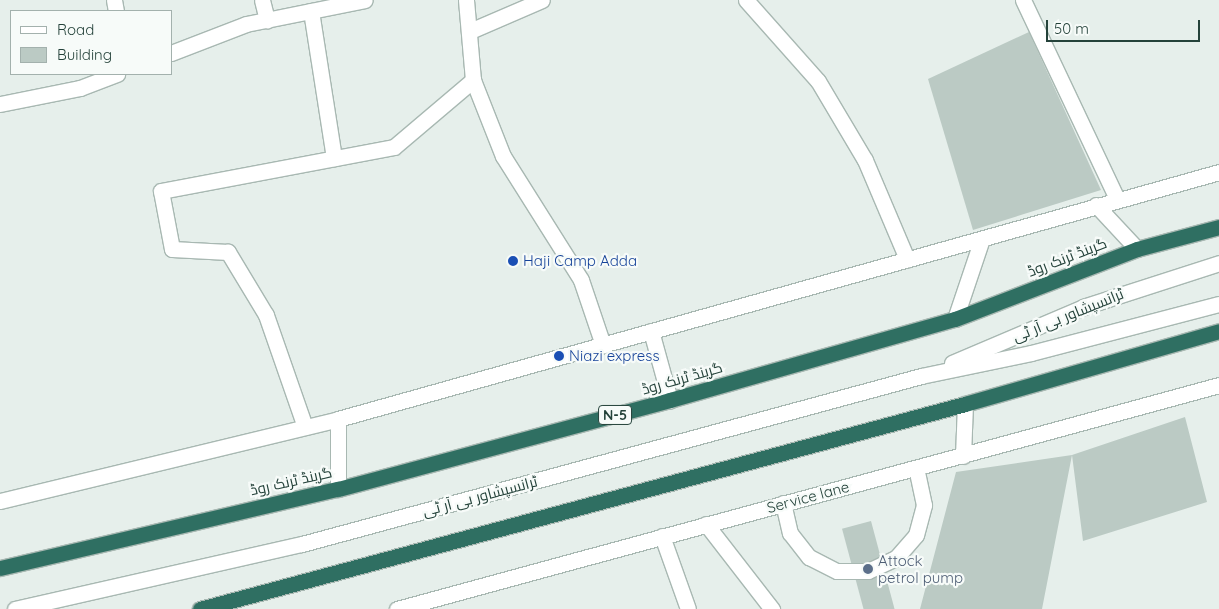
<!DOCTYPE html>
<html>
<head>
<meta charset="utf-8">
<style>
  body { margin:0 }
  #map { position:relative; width:1219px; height:609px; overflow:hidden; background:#e6efeb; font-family:Quicksand,Cairo,sans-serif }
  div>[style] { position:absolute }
  .building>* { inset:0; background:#bbcac4; transform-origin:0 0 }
  .roads { filter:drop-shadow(1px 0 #a8b8b2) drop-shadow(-1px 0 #a8b8b2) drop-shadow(0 1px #a8b8b2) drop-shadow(0 -1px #a8b8b2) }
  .minor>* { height:15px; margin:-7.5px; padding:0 7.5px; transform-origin:7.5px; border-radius:7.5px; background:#fff }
  .highway>* { height:15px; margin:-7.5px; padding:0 7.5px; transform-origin:7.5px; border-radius:7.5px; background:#2f6f62 }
  .dots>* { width:14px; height:14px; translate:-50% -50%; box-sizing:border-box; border:2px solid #f7fbf9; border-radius:50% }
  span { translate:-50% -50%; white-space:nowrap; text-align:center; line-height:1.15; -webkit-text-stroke:4.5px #f7fbf9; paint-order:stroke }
  .shield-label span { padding:1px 4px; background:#f7fbf9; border:1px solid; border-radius:4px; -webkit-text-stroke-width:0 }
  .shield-label { font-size:14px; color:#24423a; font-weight:700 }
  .street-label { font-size:15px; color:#24423a }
  .transit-label { font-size:15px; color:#164399 }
  .left { translate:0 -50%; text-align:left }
  .service-label { font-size:15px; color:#4e5e75 }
  .legend { position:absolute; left:10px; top:10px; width:162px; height:65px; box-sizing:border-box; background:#f7fbf9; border:1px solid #a3b1ad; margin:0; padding:6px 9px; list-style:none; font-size:15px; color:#24423a }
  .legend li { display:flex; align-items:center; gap:10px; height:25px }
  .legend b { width:25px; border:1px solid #a3b1ad }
  .scale { position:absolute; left:1046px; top:20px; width:154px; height:22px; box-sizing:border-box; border:2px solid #24423a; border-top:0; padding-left:6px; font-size:15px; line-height:18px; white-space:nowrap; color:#24423a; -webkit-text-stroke:4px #f7fbf9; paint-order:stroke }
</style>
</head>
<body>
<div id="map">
  <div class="building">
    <i style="clip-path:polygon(1029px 32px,1101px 190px,973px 230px,928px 79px)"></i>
    <i style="clip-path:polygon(1185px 417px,1207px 502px,1083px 541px,1072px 455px,1042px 609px,920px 609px,956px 472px,1072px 455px)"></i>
    <i style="left:871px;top:521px;width:91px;height:30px;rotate:75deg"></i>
  </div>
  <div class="roads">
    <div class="minor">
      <i style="left:114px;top:0;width:11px;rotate:80deg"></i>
      <i style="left:262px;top:0;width:21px;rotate:76deg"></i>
      <i style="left:746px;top:0;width:108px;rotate:48.4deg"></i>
      <i style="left:818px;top:81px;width:92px;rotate:59.3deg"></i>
      <i style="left:865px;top:160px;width:108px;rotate:67deg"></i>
      <i style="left:1023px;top:0;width:220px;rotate:64.7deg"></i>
      <i style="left:311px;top:11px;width:149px;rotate:81.1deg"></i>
      <i style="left:470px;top:31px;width:78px;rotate:-23.3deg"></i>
      <i style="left:171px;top:53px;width:80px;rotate:-21.1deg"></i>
      <i style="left:246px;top:24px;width:121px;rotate:-11.4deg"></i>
      <i style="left:473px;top:80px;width:82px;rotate:68.5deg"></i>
      <i style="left:503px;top:156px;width:146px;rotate:57.8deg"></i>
      <i style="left:581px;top:280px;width:69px;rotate:71.3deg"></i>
      <i style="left:0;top:104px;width:82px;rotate:-11.3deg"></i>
      <i style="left:80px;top:88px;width:40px;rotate:-21deg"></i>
      <i style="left:1096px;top:205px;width:60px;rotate:47deg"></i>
      <i style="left:955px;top:319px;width:84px;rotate:-71.4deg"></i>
      <i style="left:651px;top:331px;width:72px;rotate:74.6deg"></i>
      <i style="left:952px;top:363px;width:142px;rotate:-23.1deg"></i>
      <i style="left:1083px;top:307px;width:143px;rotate:-17.9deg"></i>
      <i style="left:305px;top:427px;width:119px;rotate:-109.2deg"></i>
      <i style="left:266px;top:315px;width:74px;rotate:-121.1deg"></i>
      <i style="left:228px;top:252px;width:56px;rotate:-176.9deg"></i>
      <i style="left:172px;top:249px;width:59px;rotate:-100.7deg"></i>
      <i style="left:161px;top:191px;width:237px;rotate:-10.7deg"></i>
      <i style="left:394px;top:147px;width:104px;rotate:-40.3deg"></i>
      <i style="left:473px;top:80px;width:80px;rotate:-95deg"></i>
      <i style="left:963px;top:456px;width:52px;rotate:-87.8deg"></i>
      <i style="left:338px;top:489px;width:70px;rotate:-90deg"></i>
      <i style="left:0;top:501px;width:348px;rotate:-13.6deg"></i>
      <i style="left:338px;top:419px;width:915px;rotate:-15.66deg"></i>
      <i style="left:783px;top:503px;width:31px;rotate:77deg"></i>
      <i style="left:790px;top:533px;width:31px;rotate:52deg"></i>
      <i style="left:809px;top:557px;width:31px;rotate:27deg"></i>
      <i style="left:837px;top:571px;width:31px"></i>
      <i style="left:868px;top:571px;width:31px;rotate:-25deg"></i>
      <i style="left:896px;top:558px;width:30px;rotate:-49deg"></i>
      <i style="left:916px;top:535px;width:31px;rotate:-75deg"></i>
      <i style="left:924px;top:505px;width:38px;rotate:-102deg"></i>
      <i style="left:706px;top:524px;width:108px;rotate:52.2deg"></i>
      <i style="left:662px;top:536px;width:77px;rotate:70.4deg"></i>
      <i style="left:15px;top:609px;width:294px;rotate:-12.8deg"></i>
      <i style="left:302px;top:544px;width:641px;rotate:-15.18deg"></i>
      <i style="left:921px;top:376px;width:112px;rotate:-11.8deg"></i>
      <i style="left:1031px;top:353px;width:194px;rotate:-14.6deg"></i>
      <i style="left:397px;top:609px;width:852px;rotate:-15.24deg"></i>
    </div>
    <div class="highway">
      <i style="left:0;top:568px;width:347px;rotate:-13.2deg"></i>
      <i style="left:338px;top:489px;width:344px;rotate:-15deg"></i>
      <i style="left:670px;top:400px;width:296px;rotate:-15.9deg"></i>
      <i style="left:955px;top:319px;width:195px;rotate:-21deg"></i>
      <i style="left:1137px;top:249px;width:85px;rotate:-15deg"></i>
      <i style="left:200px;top:609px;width:792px;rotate:-15deg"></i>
      <i style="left:965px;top:404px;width:264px;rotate:-16deg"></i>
    </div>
  </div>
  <div class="dots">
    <i style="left:513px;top:261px;background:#1a4fb4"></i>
    <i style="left:559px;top:356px;background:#1a4fb4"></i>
    <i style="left:868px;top:569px;background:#5c6f8a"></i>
  </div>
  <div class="shield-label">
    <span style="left:615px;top:415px">N-5</span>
  </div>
  <div class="street-label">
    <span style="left:1067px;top:257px;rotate:-21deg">گرینڈ ٹرنک روڈ</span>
    <span style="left:1068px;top:315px;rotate:-22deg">ٹرانسپشاور بی آر ٹی</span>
    <span style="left:682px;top:378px;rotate:-16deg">گرینڈ ٹرنک روڈ</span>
    <span style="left:291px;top:481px;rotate:-13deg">گرینڈ ٹرنک روڈ</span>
    <span style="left:480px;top:496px;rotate:-15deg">ٹرانسپشاور بی آر ٹی</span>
    <span style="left:808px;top:497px;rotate:-15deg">Service lane</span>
  </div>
  <div class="transit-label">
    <span class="left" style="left:523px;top:261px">Haji Camp Adda</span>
    <span class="left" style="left:569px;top:356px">Niazi express</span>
  </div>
  <div class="service-label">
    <span class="left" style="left:878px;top:569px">Attock<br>petrol pump</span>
  </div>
  <ul class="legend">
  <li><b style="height:6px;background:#fff"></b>Road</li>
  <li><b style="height:14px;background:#bbcac4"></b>Building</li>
  </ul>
  <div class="scale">50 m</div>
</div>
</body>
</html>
